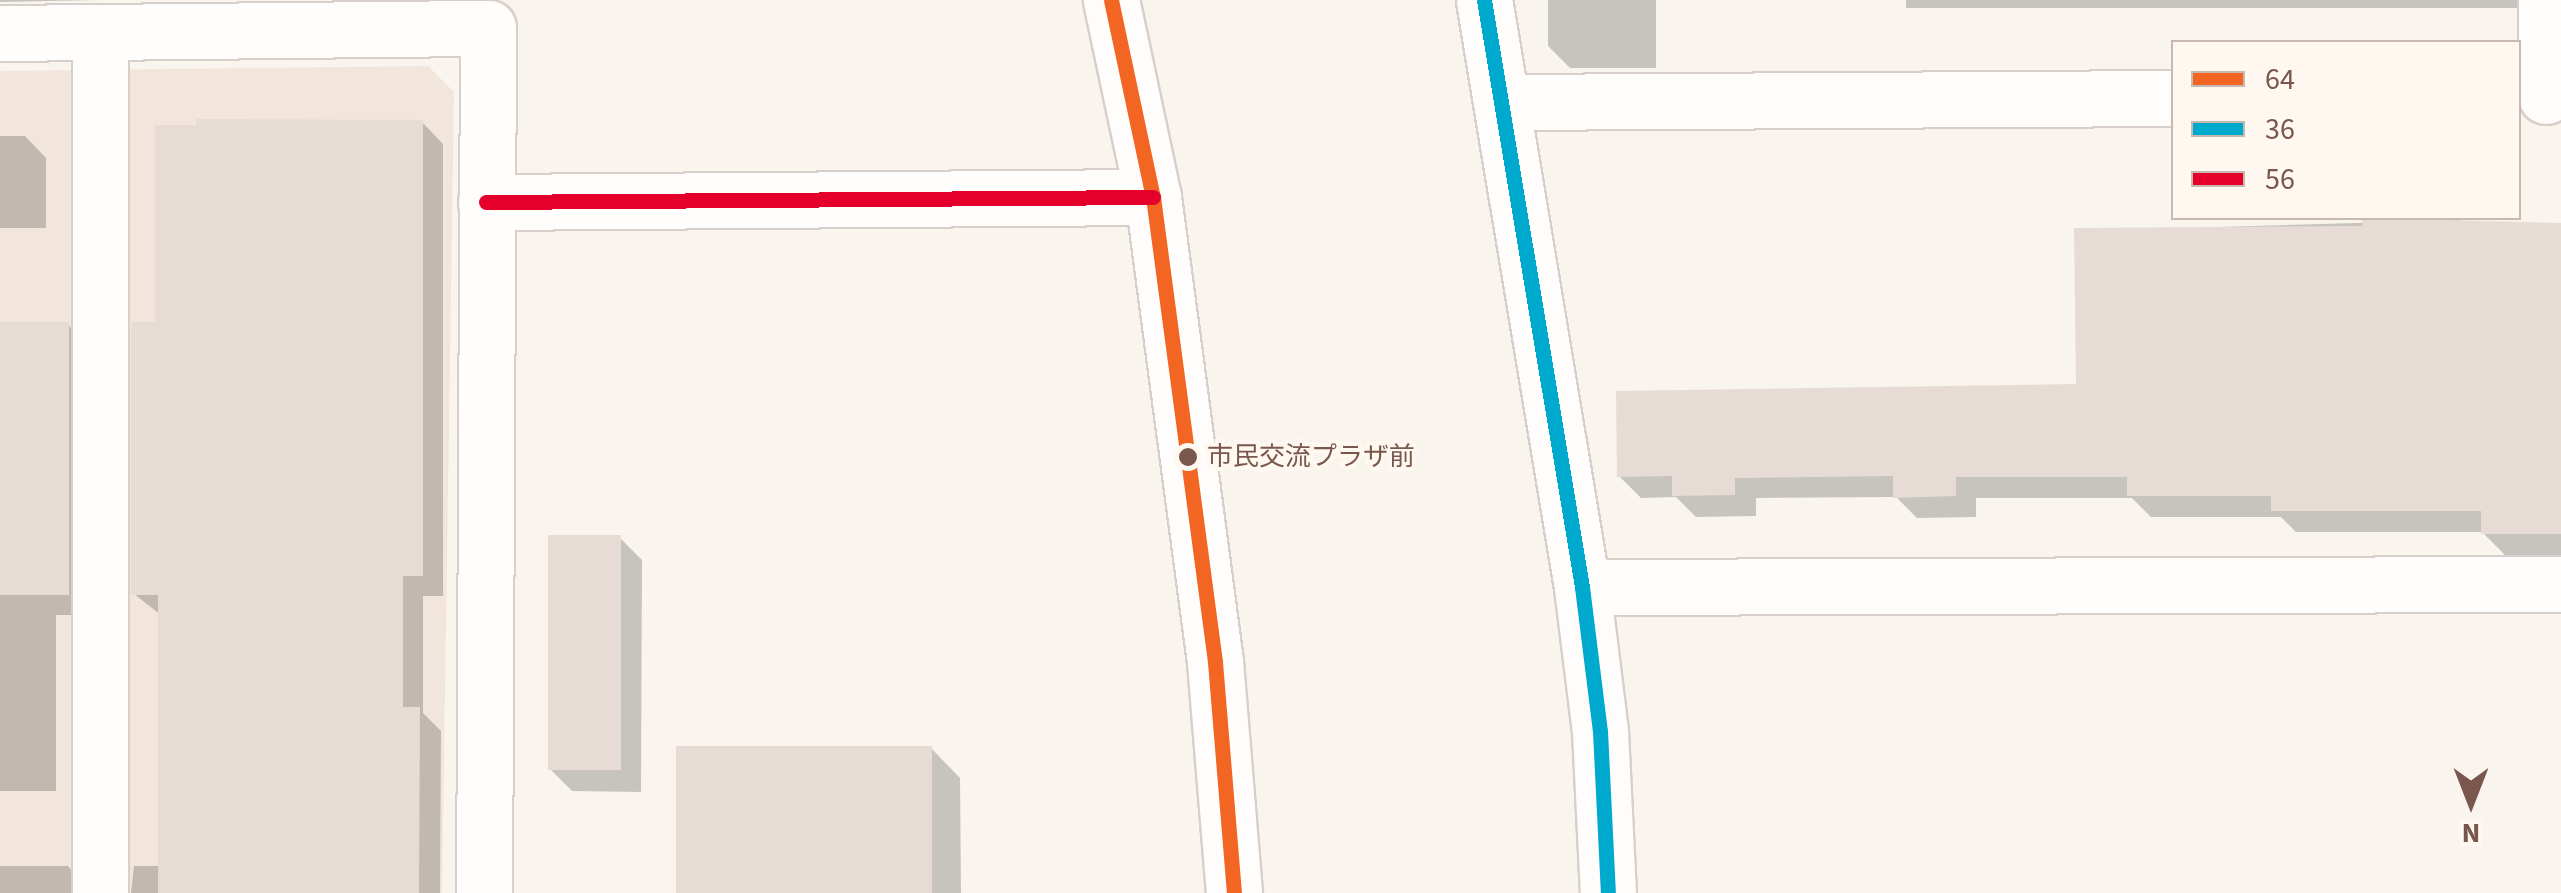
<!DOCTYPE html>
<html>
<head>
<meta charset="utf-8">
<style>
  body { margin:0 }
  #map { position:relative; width:2561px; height:893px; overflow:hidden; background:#f9f4ee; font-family:"Source Sans 3","Noto Sans JP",sans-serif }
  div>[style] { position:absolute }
  .residential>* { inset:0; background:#f2e6dc }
  .shadow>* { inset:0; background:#0003; transform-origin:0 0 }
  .building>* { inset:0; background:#e6dcd5; transform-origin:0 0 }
  .roads { filter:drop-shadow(2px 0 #d8cfca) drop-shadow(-2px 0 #d8cfca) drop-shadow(0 2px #d8cfca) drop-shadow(0 -2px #d8cfca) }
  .minor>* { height:55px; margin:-27.5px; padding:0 27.5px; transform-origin:27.5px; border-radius:27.5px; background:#fefdfc }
  .tertiary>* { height:55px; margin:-27.5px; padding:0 27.5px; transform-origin:27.5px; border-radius:27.5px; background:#fefdfc }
  .bus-1>* { height:15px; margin:-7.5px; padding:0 7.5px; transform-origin:7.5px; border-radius:7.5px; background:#f26522 }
  .bus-2>* { height:15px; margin:-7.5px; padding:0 7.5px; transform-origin:7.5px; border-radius:7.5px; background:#00a9ce }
  .bus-3>* { height:15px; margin:-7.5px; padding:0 7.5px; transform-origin:7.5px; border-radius:7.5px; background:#e4002b }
  .dots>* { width:28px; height:28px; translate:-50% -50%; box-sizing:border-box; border:5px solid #fff8f1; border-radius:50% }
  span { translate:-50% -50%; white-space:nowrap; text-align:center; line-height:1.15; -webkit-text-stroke:8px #fff8f1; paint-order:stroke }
  .bus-label { font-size:26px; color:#79574c }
  .left { translate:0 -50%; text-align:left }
  .legend { position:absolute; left:2171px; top:40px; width:350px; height:180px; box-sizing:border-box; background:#fff8f1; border:2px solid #c9b8af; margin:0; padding:12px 18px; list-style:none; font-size:30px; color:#79574c }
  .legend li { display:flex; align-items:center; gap:20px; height:50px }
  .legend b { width:50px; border:2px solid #c9b8af }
  .north { position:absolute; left:2421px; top:753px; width:100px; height:100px; -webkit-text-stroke:8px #fff8f1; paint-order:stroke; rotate:180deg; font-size:28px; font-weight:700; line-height:40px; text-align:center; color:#79574c }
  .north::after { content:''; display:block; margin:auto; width:35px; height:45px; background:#79574c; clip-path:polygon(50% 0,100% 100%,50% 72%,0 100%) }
</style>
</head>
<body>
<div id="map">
  <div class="residential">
    <i style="clip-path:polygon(428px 66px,454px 92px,442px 893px,0 893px,0 71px)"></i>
  </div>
  <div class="shadow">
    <i style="clip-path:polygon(0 0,99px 0,0 2px)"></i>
    <i style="clip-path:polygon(1548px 0,1656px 0,1656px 68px,1570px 68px,1548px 46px)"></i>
    <i style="left:1906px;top:0;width:645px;height:8px"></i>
    <i style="clip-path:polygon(422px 122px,443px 144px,443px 596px,423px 596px,423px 713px,441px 731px,440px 893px,131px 893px,134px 866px,161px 866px,161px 615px,134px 594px,158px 325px)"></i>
    <i style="clip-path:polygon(0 136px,25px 136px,46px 158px,46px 228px,0 228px)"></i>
    <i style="clip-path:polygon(2460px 220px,2467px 227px,2561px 226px,2561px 555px,2505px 555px,2482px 532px,2296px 532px,2281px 517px,2151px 517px,2132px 498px,1976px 498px,1976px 517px,1917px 518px,1896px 497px,1756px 498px,1756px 516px,1696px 517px,1676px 497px,1641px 498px,1619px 476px,2079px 387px,2077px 231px)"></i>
    <i style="clip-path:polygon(0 325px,68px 325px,89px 346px,89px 615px,56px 615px,56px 791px,0 791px)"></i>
    <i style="clip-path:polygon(620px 538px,642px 560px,641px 792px,572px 791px,550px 769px)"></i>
    <i style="clip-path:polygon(931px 748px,960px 778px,961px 893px,680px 893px)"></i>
    <i style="clip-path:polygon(0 866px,68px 866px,90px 893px,0 893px)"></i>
  </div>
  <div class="building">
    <i style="clip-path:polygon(196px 119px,423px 120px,423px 576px,403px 576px,403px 707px,420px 707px,419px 893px,158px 893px,158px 595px,131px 595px,131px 322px,155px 322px,155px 125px,196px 125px)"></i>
    <i style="clip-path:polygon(2362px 218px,2561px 223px,2561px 534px,2481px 534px,2481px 511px,2271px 511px,2271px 496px,2127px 496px,2127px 477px,1956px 477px,1956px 496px,1893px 498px,1893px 476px,1735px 478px,1735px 495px,1672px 496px,1672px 476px,1617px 477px,1616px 391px,2076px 384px,2074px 228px,2362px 226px)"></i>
    <i style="left:0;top:322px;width:69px;height:273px"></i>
    <i style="left:548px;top:535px;width:73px;height:235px"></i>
    <i style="left:676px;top:746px;width:256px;height:147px"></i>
  </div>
  <div class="roads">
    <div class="minor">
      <i style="left:1484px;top:0;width:595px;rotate:80.52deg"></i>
      <i style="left:1582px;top:587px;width:145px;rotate:82.9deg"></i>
      <i style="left:1600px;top:731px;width:162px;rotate:87.2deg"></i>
      <i style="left:2546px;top:0;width:96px;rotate:90deg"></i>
      <i style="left:100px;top:32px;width:861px;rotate:90deg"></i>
      <i style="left:0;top:33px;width:488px;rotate:-0.6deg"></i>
      <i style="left:488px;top:28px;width:865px;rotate:90.26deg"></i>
      <i style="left:1502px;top:102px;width:672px;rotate:-0.34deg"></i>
      <i style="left:486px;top:202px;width:667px;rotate:-0.43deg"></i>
      <i style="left:1582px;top:587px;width:979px;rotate:-0.18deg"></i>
    </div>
    <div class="tertiary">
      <i style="left:1111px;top:0;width:201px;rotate:78deg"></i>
      <i style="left:1153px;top:197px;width:469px;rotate:82.4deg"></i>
      <i style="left:1215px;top:662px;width:232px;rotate:85.3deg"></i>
    </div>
  </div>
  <div class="bus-1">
    <i style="left:1111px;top:0;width:201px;rotate:78deg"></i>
    <i style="left:1153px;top:197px;width:469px;rotate:82.4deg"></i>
    <i style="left:1215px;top:662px;width:232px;rotate:85.3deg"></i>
  </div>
  <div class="bus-2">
    <i style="left:1484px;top:0;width:595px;rotate:80.52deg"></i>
    <i style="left:1582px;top:587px;width:145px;rotate:82.9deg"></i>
    <i style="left:1600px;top:731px;width:162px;rotate:87.2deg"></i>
  </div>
  <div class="bus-3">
    <i style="left:486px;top:202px;width:667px;rotate:-0.43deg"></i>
  </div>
  <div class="dots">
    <i style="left:1188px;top:457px;background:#79574c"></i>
  </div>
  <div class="bus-label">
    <span class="left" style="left:1207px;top:457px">市民交流プラザ前</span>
  </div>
  <ul class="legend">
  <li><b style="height:12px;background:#f26522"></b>64</li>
  <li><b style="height:12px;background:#00a9ce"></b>36</li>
  <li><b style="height:12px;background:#e4002b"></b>56</li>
  </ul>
  <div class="north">N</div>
</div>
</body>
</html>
